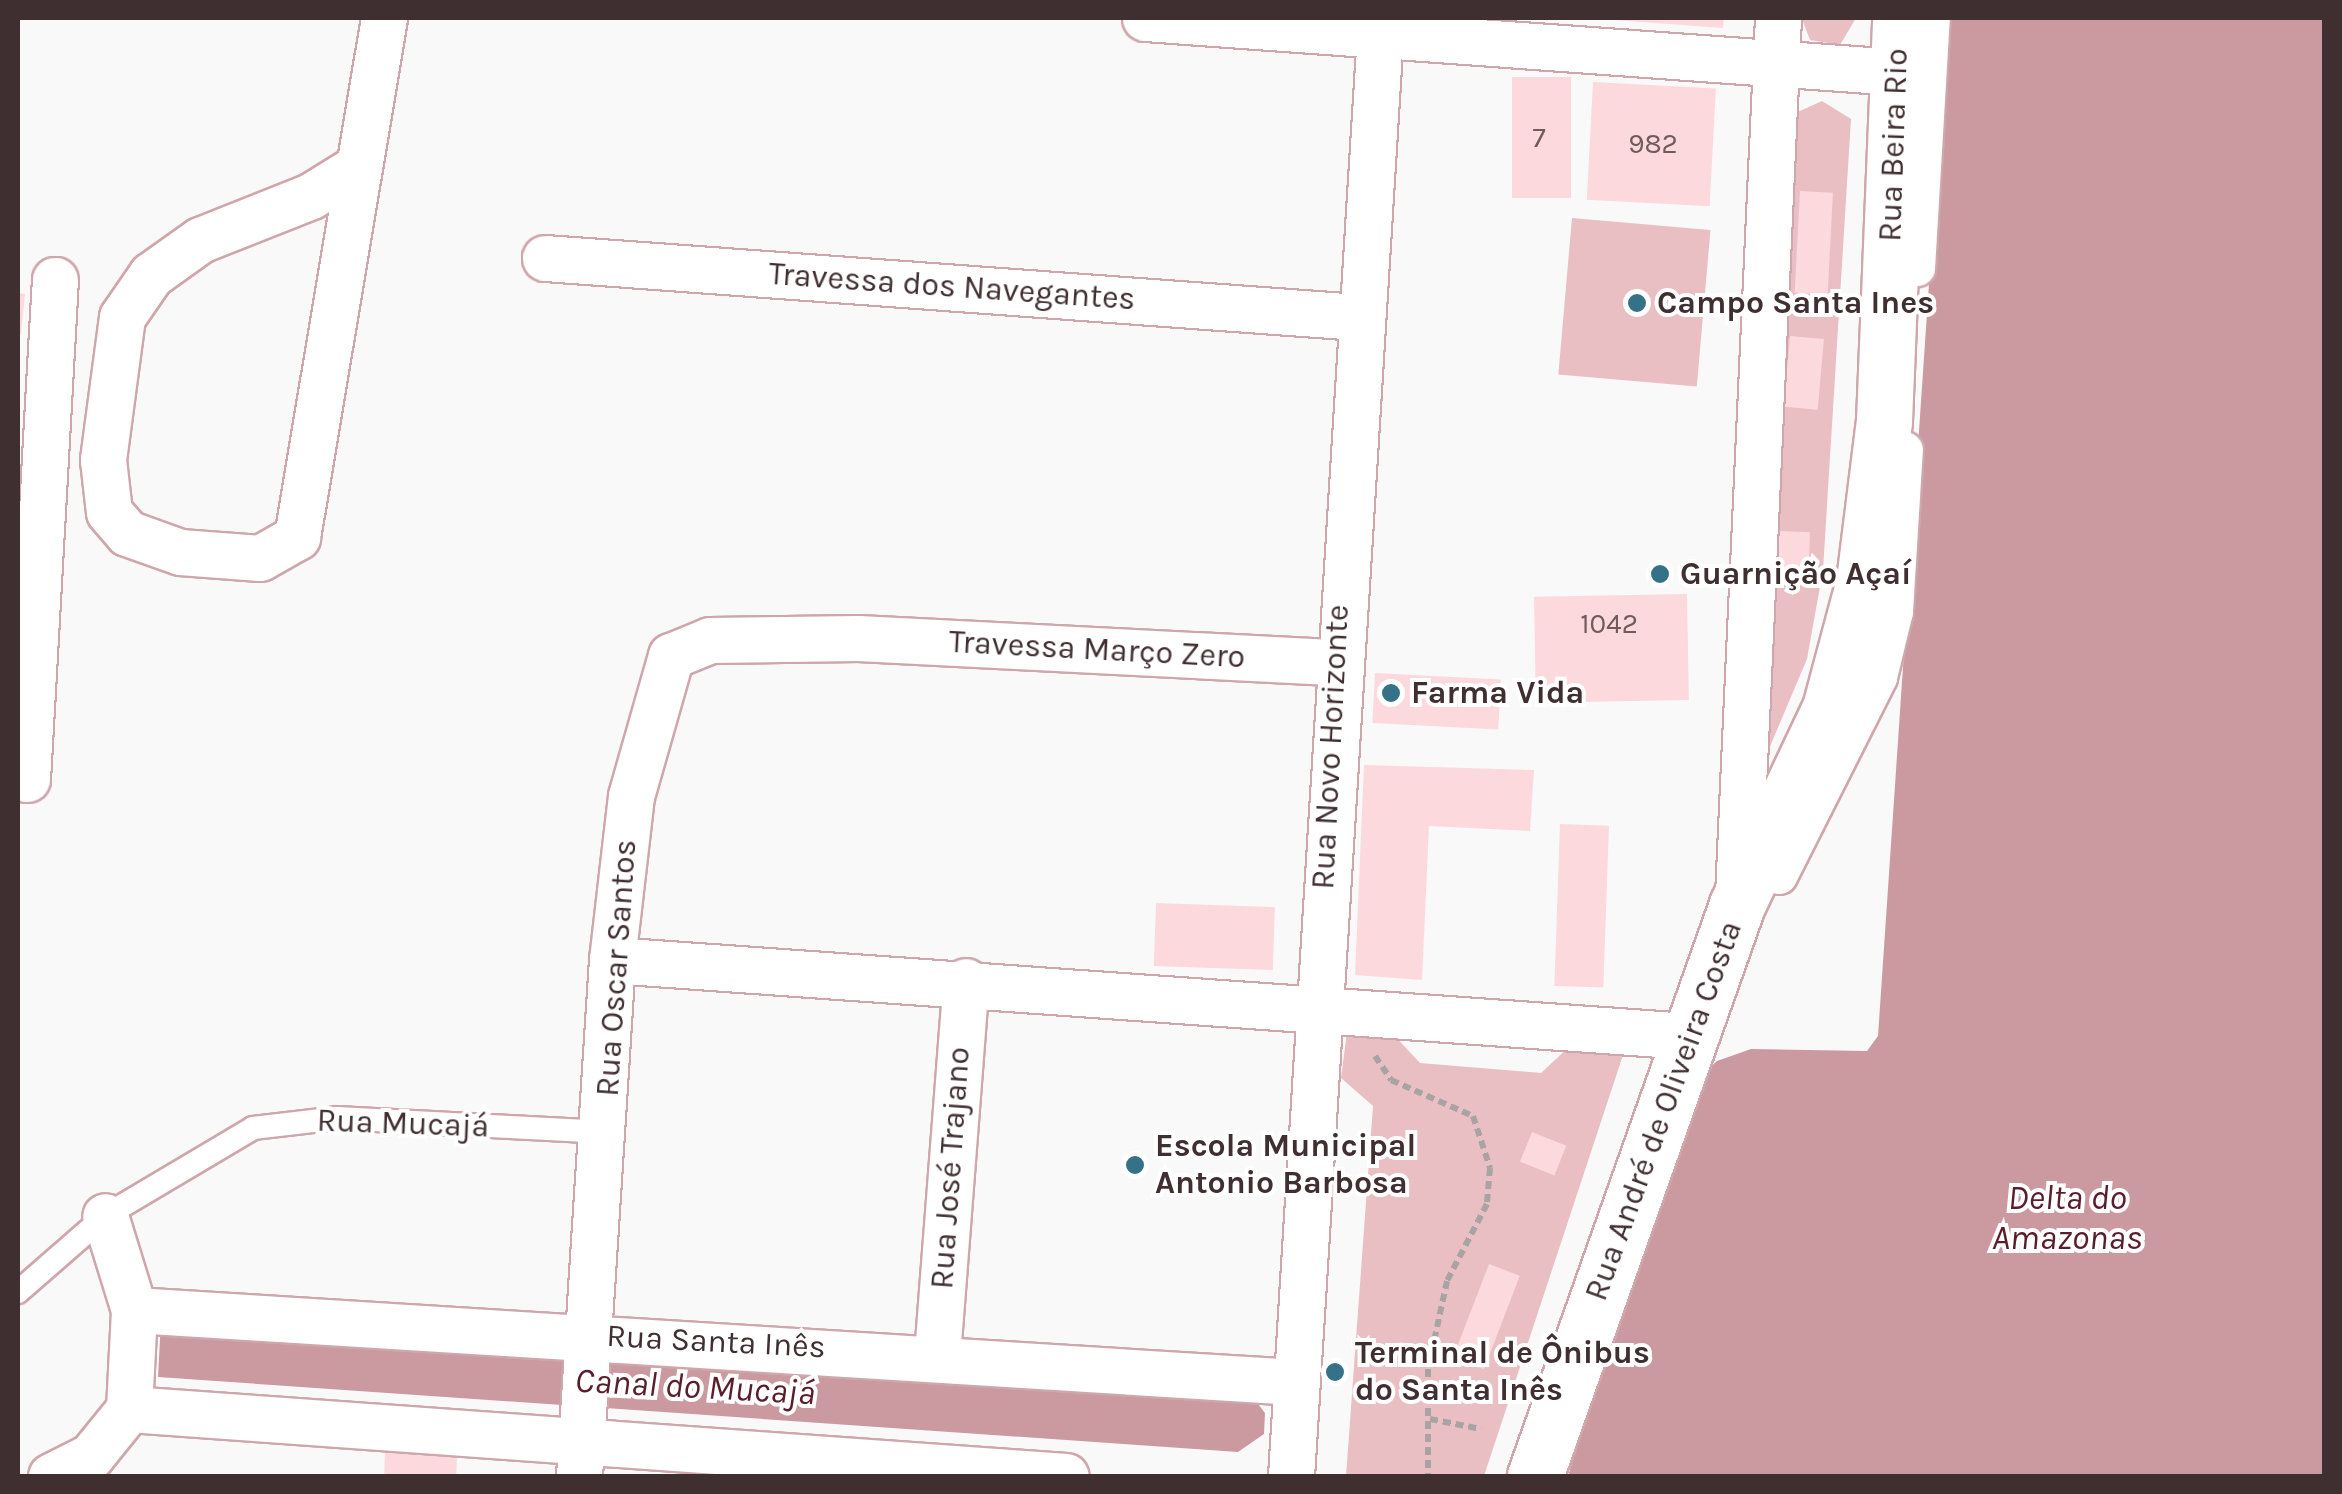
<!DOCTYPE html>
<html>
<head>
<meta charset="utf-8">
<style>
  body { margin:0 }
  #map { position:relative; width:2342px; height:1494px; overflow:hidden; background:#f9f9f9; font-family:Karla,sans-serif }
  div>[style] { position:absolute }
  .green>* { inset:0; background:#e9bfc4; transform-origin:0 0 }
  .water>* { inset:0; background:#cb9aa0 }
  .building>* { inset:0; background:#fcd9dd; transform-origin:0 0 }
  .path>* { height:6px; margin-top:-3px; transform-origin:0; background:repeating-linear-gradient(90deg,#aaa3a4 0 8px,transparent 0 13px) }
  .roads { filter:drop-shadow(2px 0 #cfa6ab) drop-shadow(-2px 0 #cfa6ab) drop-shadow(0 2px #cfa6ab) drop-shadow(0 -2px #cfa6ab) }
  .service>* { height:22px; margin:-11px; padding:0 11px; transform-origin:11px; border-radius:11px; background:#fff }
  .pedestrian>* { height:35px; margin:-17.5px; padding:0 17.5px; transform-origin:17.5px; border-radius:17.5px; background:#fff }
  .minor>* { height:45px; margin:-22.5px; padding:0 22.5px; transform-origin:22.5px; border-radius:22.5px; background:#fff }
  .secondary>* { height:55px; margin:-27.5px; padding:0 27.5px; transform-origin:27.5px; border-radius:27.5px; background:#fff }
  .dots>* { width:28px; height:28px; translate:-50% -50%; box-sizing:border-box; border:5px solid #fff; border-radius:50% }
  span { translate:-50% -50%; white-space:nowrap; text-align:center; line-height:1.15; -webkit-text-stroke:8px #fff; paint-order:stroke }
  .number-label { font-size:28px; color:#6f5a5c }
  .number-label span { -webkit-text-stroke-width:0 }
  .street-label { font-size:32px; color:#402f31 }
  .poi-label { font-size:32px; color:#402f31; font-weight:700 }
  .left { translate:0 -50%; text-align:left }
  .water-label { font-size:35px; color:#5a1d2b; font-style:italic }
  .frame { position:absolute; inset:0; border:20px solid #402f31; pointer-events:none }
</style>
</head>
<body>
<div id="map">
  <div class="green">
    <i style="clip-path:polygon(1856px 18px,1840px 45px,1810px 40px,1802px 19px)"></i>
    <i style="clip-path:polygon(1822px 101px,1851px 119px,1823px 570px,1807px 659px,1749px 796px,1791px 115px)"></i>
    <i style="left:1572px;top:218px;width:139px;height:157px;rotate:5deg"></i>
    <i style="clip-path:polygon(1347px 1032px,1392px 1033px,1420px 1063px,1541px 1073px,1570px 1046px,1624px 1052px,1484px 1476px,1346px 1476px,1373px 1106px,1341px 1078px)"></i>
  </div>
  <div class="water">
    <i style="clip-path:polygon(1947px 18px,2324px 18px,2324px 1476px,1568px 1476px,1690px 1086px,1717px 1061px,1751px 1049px,1867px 1051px,1878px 1036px)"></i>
    <i style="clip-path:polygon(161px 1321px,1248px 1391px,1265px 1413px,1264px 1434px,1238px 1452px,158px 1377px)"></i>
  </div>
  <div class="building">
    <i style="clip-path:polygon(1587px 18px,1724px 18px,1723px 28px)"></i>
    <i style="left:1512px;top:77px;width:59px;height:121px"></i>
    <i style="left:1593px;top:82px;width:123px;height:118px;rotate:3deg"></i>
    <i style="left:1800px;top:191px;width:33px;height:102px;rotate:3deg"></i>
    <i style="clip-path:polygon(18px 293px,25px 294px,21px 334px,18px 334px)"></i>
    <i style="left:1790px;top:336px;width:34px;height:71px;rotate:5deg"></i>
    <i style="left:1777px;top:531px;width:33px;height:36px;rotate:2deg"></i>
    <i style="left:1687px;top:594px;width:106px;height:153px;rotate:89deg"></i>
    <i style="left:1375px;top:673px;width:126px;height:50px;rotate:3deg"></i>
    <i style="clip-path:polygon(1364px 765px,1534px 770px,1530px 831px,1429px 826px,1422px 980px,1355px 975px)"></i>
    <i style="left:1560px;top:824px;width:49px;height:162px;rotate:2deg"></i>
    <i style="left:1156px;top:903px;width:119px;height:63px;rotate:2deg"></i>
    <i style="left:1532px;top:1132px;width:37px;height:32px;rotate:22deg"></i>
    <i style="left:1489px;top:1264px;width:33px;height:100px;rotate:21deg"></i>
    <i style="left:386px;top:1424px;width:72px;height:52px;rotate:2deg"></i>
  </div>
  <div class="path">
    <i style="left:1375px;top:1056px;width:29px;rotate:56deg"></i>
    <i style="left:1391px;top:1080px;width:90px;rotate:23.7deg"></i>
    <i style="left:1473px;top:1116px;width:55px;rotate:71.9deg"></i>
    <i style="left:1490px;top:1168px;width:36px;rotate:95deg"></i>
    <i style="left:1487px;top:1204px;width:87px;rotate:117.5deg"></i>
    <i style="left:1447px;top:1281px;width:90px;rotate:102.2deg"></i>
    <i style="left:1428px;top:1369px;width:107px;rotate:90deg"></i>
    <i style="left:1430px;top:1419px;width:52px;rotate:11.1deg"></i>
  </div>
  <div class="roads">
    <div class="service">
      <i style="left:18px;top:1292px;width:116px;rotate:-41.1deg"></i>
      <i style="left:105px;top:1216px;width:172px;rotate:-30.7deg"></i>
      <i style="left:253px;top:1128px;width:86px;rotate:-6.7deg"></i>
      <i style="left:338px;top:1118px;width:267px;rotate:3deg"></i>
    </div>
    <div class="pedestrian">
      <i style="left:1917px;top:268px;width:250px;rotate:-86.6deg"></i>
      <i style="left:1779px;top:876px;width:223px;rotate:-63.3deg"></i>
      <i style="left:1879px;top:677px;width:68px;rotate:-76.4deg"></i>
      <i style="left:1895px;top:611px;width:162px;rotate:-86.5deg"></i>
    </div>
    <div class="minor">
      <i style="left:1145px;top:18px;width:753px;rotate:4.11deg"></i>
      <i style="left:359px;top:166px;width:57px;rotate:148deg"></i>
      <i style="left:311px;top:196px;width:119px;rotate:158.4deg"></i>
      <i style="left:200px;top:240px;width:60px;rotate:144.5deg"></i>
      <i style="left:151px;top:275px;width:51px;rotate:124.6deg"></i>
      <i style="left:122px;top:317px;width:144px;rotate:97.6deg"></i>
      <i style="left:103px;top:460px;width:52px;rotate:83.4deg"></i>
      <i style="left:109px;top:512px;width:28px;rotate:49deg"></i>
      <i style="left:127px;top:533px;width:56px;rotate:19.7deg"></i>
      <i style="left:180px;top:552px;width:80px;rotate:4.3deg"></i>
      <i style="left:260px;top:558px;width:43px;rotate:-29.6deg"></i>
      <i style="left:297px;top:537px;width:526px;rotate:-80.48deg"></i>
      <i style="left:545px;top:258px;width:816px;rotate:4.15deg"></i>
      <i style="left:27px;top:779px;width:500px;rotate:-86.8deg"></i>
      <i style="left:1738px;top:895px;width:878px;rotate:-87.39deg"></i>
      <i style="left:612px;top:960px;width:1079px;rotate:4.04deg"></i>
      <i style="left:134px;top:1310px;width:1164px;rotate:3.55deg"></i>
      <i style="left:937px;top:1355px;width:375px;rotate:-85.6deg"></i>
      <i style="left:129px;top:1409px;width:939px;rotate:4.09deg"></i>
      <i style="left:51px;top:1476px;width:45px;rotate:-26.6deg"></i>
      <i style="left:91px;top:1456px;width:60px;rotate:-51deg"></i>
      <i style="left:129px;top:1409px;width:99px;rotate:-87.1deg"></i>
      <i style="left:134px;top:1310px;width:98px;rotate:-107.1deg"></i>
      <i style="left:579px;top:1476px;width:517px;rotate:-86.34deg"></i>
      <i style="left:612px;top:960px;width:165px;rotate:-83.4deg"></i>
      <i style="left:631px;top:796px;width:146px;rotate:-74.1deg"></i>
      <i style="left:671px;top:656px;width:42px;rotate:-22.3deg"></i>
      <i style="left:710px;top:640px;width:148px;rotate:-0.8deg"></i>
      <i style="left:858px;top:638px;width:478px;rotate:2.9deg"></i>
      <i style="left:1291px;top:1476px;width:1461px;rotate:-86.47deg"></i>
    </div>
    <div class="secondary">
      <i style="left:1535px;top:1476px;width:606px;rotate:-70.52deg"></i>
      <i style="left:1737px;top:905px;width:218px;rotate:-64.7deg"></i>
      <i style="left:1830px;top:708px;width:131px;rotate:-75deg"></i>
      <i style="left:1864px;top:581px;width:161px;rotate:-82.9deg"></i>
      <i style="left:1884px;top:421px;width:403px;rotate:-87.7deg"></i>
    </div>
  </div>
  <div class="dots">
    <i style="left:1637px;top:303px;background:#357288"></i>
    <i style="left:1660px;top:574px;background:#357288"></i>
    <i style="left:1391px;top:693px;background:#357288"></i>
    <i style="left:1135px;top:1165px;background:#357288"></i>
    <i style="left:1335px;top:1372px;background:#357288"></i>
  </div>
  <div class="number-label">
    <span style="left:1539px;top:138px">7</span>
    <span style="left:1653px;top:144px">982</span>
    <span style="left:1609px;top:624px">1042</span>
  </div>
  <div class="street-label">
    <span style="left:1894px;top:145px;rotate:-88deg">Rua Beira Rio</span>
    <span style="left:952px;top:287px;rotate:4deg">Travessa dos Navegantes</span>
    <span style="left:1097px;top:650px;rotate:3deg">Travessa Março Zero</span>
    <span style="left:1331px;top:747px;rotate:-87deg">Rua Novo Horizonte</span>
    <span style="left:617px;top:968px;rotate:-86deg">Rua Oscar Santos</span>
    <span style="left:1664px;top:1111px;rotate:-70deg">Rua André de Oliveira Costa</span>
    <span style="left:403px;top:1124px;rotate:2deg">Rua Mucajá</span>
    <span style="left:951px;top:1168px;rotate:-86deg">Rua José Trajano</span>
    <span style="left:716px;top:1342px;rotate:3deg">Rua Santa Inês</span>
  </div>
  <div class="poi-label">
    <span class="left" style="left:1657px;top:303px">Campo Santa Ines</span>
    <span class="left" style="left:1680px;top:574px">Guarnição Açaí</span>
    <span class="left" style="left:1411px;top:693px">Farma Vida</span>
    <span class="left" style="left:1155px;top:1165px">Escola Municipal<br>Antonio Barbosa</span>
    <span class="left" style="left:1355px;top:1372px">Terminal de Ônibus<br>do Santa Inês</span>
  </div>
  <div class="water-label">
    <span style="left:2067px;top:1218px">Delta do<br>Amazonas</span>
    <span style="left:695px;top:1387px;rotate:3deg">Canal do Mucajá</span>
  </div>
  <div class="frame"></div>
</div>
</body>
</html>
